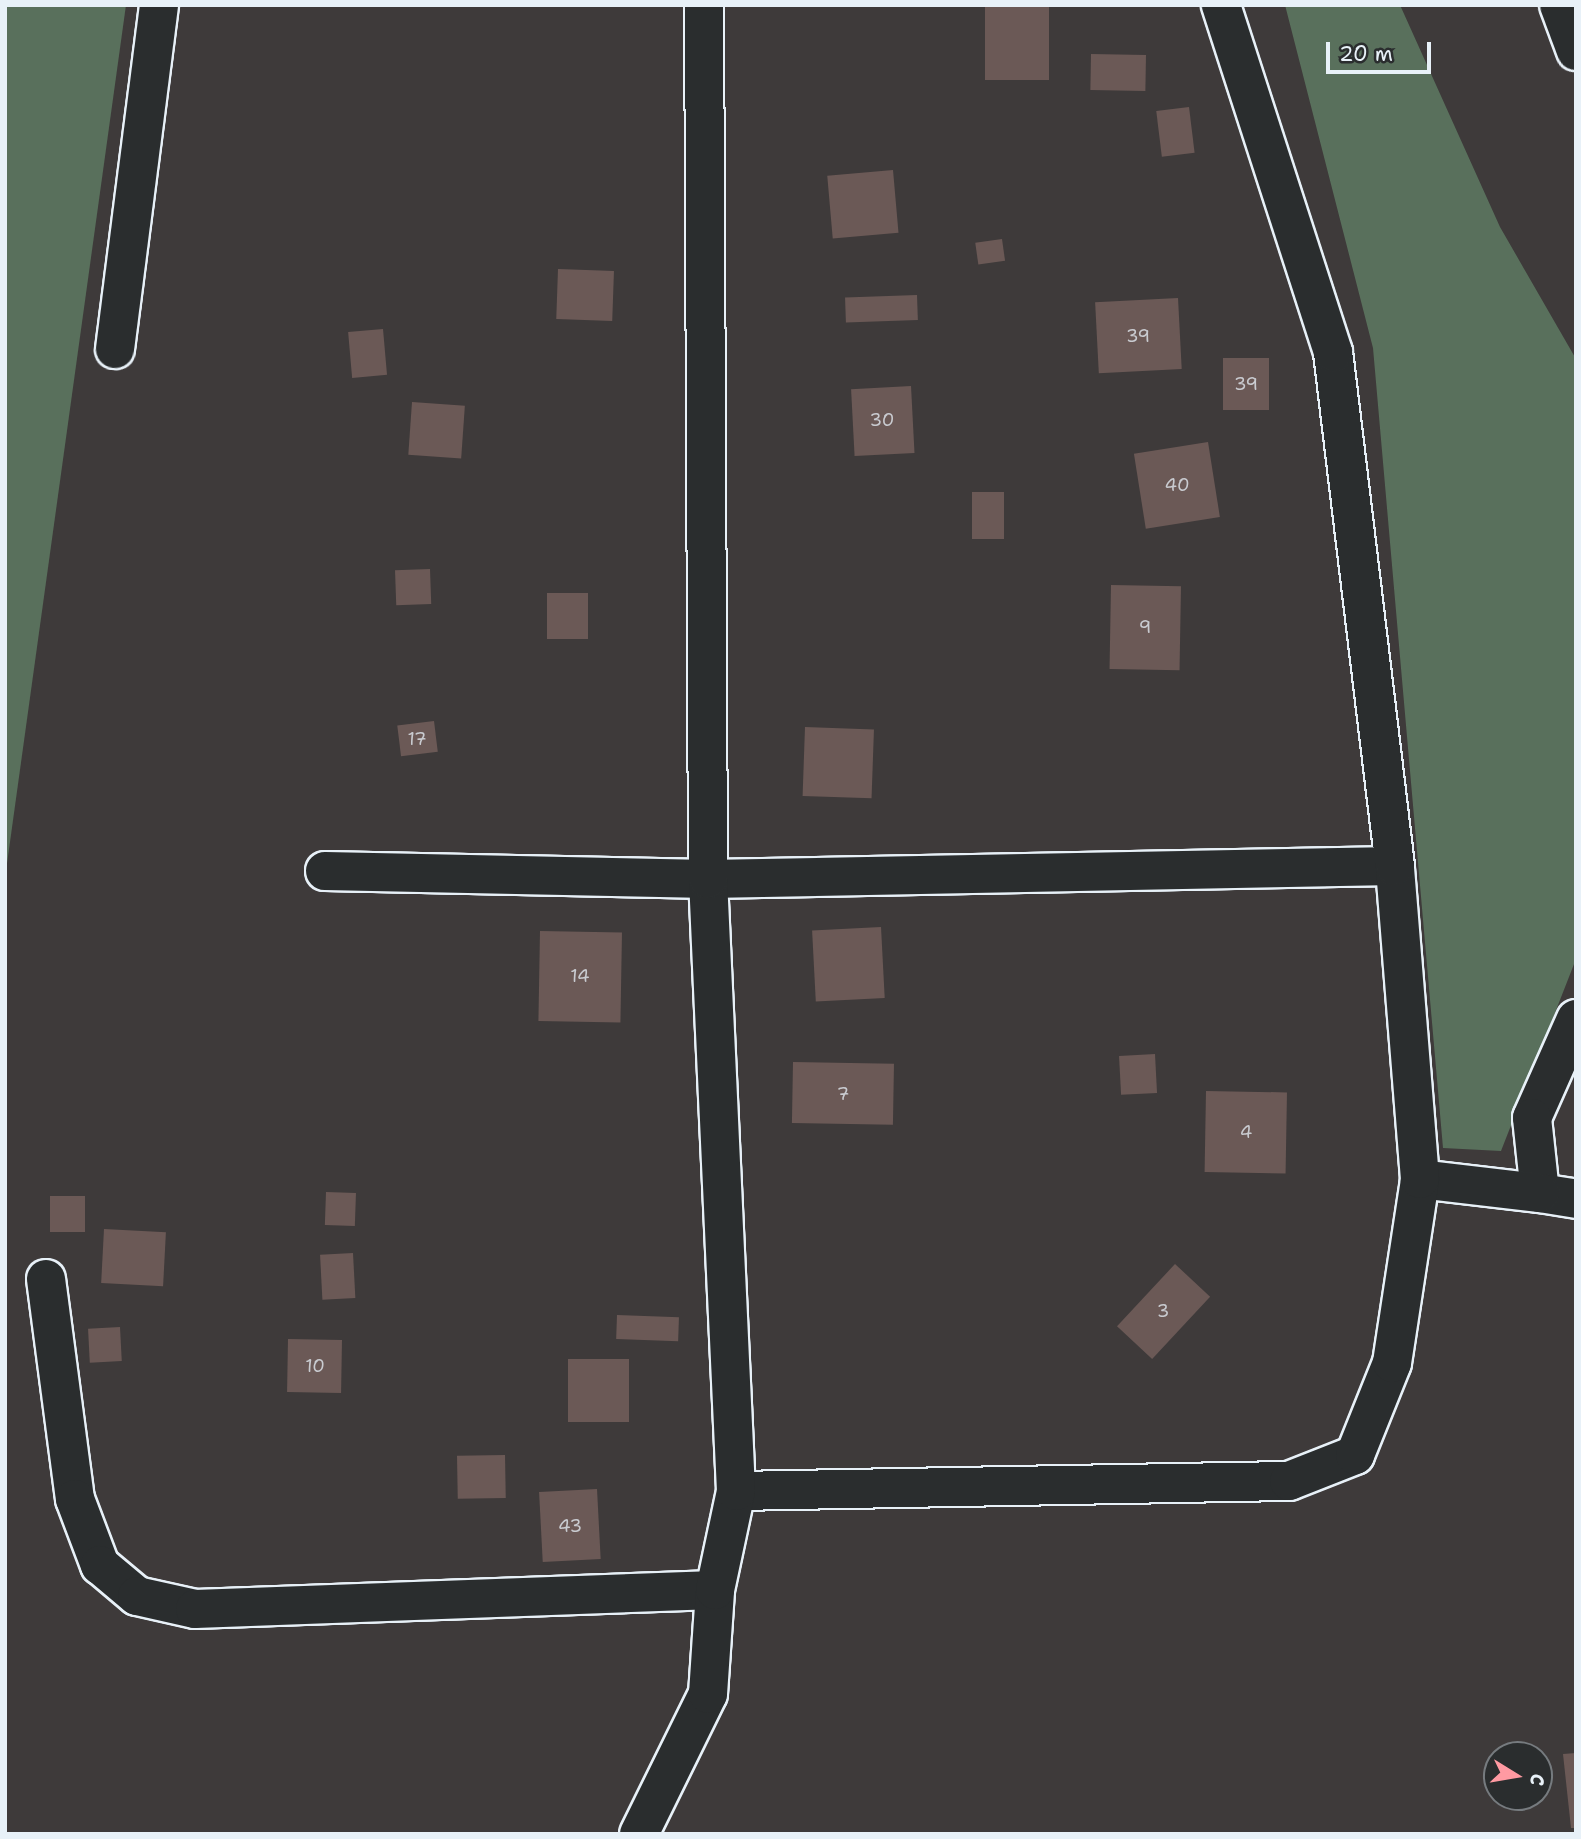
<!DOCTYPE html>
<html>
<head>
<meta charset="utf-8">
<style>
  body { margin:0 }
  #map { position:relative; width:1581px; height:1839px; overflow:hidden; background:#3e3a3a; font-family:"Shantell Sans",sans-serif }
  div>[style] { position:absolute }
  .green>* { inset:0; background:#59705c }
  .building>* { inset:0; background:#6b5956; transform-origin:0 0 }
  .roads { filter:drop-shadow(2px 0 #e8f1f8) drop-shadow(-2px 0 #e8f1f8) drop-shadow(0 2px #e8f1f8) drop-shadow(0 -2px #e8f1f8) }
  .minor>* { height:38px; margin:-19px; padding:0 19px; transform-origin:19px; border-radius:19px; background:#2a2d2e }
  span { translate:-50% -50%; white-space:nowrap; text-align:center; line-height:1.15; -webkit-text-stroke:7px #2a2d2e; paint-order:stroke }
  .number-label { font-size:18px; color:#c9cbd0 }
  .number-label span { -webkit-text-stroke-width:0 }
  .frame { position:absolute; inset:0; border:7px solid #e8f1f8; pointer-events:none }
  .north { position:absolute; left:1483px; top:1741px; width:70px; height:70px; box-sizing:border-box; background:#2a2d2e; border:2px solid #767b7f; border-radius:50%; rotate:101deg; font-size:19px; font-weight:700; line-height:28px; text-align:center; color:#e8f1f8 }
  .north::after { content:''; display:block; margin:auto; width:24px; height:32px; background:#ff9aa2; clip-path:polygon(50% 0,100% 100%,50% 72%,0 100%) }
  .scale { position:absolute; left:1326px; top:42px; width:105px; height:32px; box-sizing:border-box; border:4px solid #e8f1f8; border-top:0; padding-left:9px; font-size:21px; line-height:24px; white-space:nowrap; color:#e8f1f8; -webkit-text-stroke:5px #2a2d2e; paint-order:stroke }
</style>
</head>
<body>
<div id="map">
  <div class="green">
    <i style="clip-path:polygon(5px 5px,126px 5px,5px 878px)"></i>
    <i style="clip-path:polygon(1285px 5px,1400px 5px,1500px 227px,1576px 359px,1576px 959px,1501px 1151px,1443px 1148px,1373px 348px)"></i>
  </div>
  <div class="building">
    <i style="left:985px;top:6px;width:64px;height:74px"></i>
    <i style="left:1091px;top:54px;width:55px;height:36px;rotate:1deg"></i>
    <i style="left:1189px;top:107px;width:46px;height:33px;rotate:83deg"></i>
    <i style="left:893px;top:170px;width:63px;height:66px;rotate:85deg"></i>
    <i style="left:1002px;top:239px;width:22px;height:27px;rotate:82deg"></i>
    <i style="left:558px;top:269px;width:56px;height:50px;rotate:2deg"></i>
    <i style="left:917px;top:295px;width:25px;height:72px;rotate:88deg"></i>
    <i style="left:1178px;top:298px;width:71px;height:83px;rotate:87deg"></i>
    <i style="left:383px;top:329px;width:46px;height:35px;rotate:85deg"></i>
    <i style="left:1223px;top:358px;width:46px;height:52px"></i>
    <i style="left:911px;top:386px;width:67px;height:60px;rotate:87deg"></i>
    <i style="left:412px;top:402px;width:53px;height:53px;rotate:4deg"></i>
    <i style="left:1208px;top:442px;width:76px;height:75px;rotate:81deg"></i>
    <i style="left:972px;top:492px;width:32px;height:47px"></i>
    <i style="left:430px;top:569px;width:35px;height:35px;rotate:88deg"></i>
    <i style="left:1111px;top:585px;width:70px;height:84px;rotate:1deg"></i>
    <i style="left:547px;top:593px;width:41px;height:46px"></i>
    <i style="left:434px;top:721px;width:31px;height:37px;rotate:83deg"></i>
    <i style="left:805px;top:727px;width:69px;height:69px;rotate:2deg"></i>
    <i style="left:881px;top:927px;width:71px;height:69px;rotate:87deg"></i>
    <i style="left:540px;top:931px;width:82px;height:90px;rotate:1deg"></i>
    <i style="left:1155px;top:1054px;width:39px;height:36px;rotate:87deg"></i>
    <i style="left:793px;top:1062px;width:101px;height:61px;rotate:1deg"></i>
    <i style="left:1206px;top:1091px;width:81px;height:81px;rotate:1deg"></i>
    <i style="left:326px;top:1192px;width:30px;height:33px;rotate:2deg"></i>
    <i style="left:85px;top:1196px;width:36px;height:35px;rotate:90deg"></i>
    <i style="left:104px;top:1229px;width:62px;height:54px;rotate:3deg"></i>
    <i style="left:353px;top:1253px;width:45px;height:33px;rotate:87deg"></i>
    <i style="left:1175px;top:1264px;width:48px;height:85px;rotate:43deg"></i>
    <i style="left:617px;top:1315px;width:62px;height:24px;rotate:2deg"></i>
    <i style="left:120px;top:1327px;width:34px;height:32px;rotate:87deg"></i>
    <i style="left:288px;top:1339px;width:54px;height:53px;rotate:1deg"></i>
    <i style="left:568px;top:1359px;width:61px;height:63px"></i>
    <i style="left:505px;top:1455px;width:43px;height:48px;rotate:89deg"></i>
    <i style="left:597px;top:1489px;width:70px;height:58px;rotate:87deg"></i>
    <i style="clip-path:polygon(1576px 1753px,1576px 1828px,1571px 1828px,1563px 1754px)"></i>
  </div>
  <div class="roads">
    <div class="minor">
      <i style="left:1559px;top:5px;width:49px;rotate:69.7deg"></i>
      <i style="left:115px;top:349px;width:347px;rotate:-82.7deg"></i>
      <i style="left:325px;top:871px;width:383px;rotate:1.2deg"></i>
      <i style="left:708px;top:879px;width:687px;rotate:-1.08deg"></i>
      <i style="left:1576px;top:1019px;width:108px;rotate:114deg"></i>
      <i style="left:1532px;top:1118px;width:75px;rotate:83.9deg"></i>
      <i style="left:1540px;top:1193px;width:36px;rotate:9deg"></i>
      <i style="left:1420px;top:1179px;width:121px;rotate:6.7deg"></i>
      <i style="left:46px;top:1279px;width:222px;rotate:82.5deg"></i>
      <i style="left:75px;top:1499px;width:71px;rotate:69.3deg"></i>
      <i style="left:100px;top:1565px;width:48px;rotate:40deg"></i>
      <i style="left:137px;top:1596px;width:59px;rotate:12.6deg"></i>
      <i style="left:195px;top:1609px;width:520px;rotate:-2.09deg"></i>
      <i style="left:736px;top:1491px;width:553px;rotate:-1.04deg"></i>
      <i style="left:1289px;top:1481px;width:71px;rotate:-21.5deg"></i>
      <i style="left:1355px;top:1455px;width:99px;rotate:-68.1deg"></i>
      <i style="left:1392px;top:1363px;width:186px;rotate:-81.3deg"></i>
      <i style="left:1420px;top:1179px;width:314px;rotate:-94.6deg"></i>
      <i style="left:1395px;top:866px;width:518px;rotate:-96.88deg"></i>
      <i style="left:1333px;top:352px;width:365px;rotate:-107.9deg"></i>
      <i style="left:639px;top:1834px;width:156px;rotate:-63.8deg"></i>
      <i style="left:708px;top:1694px;width:104px;rotate:-86.1deg"></i>
      <i style="left:715px;top:1590px;width:101px;rotate:-78deg"></i>
      <i style="left:736px;top:1491px;width:613px;rotate:-92.62deg"></i>
      <i style="left:708px;top:879px;width:874px;rotate:-90.26deg"></i>
    </div>
  </div>
  <div class="number-label">
    <span style="left:1138px;top:336px">39</span>
    <span style="left:1246px;top:384px">39</span>
    <span style="left:882px;top:420px">30</span>
    <span style="left:1177px;top:485px">40</span>
    <span style="left:1145px;top:627px">9</span>
    <span style="left:417px;top:739px">17</span>
    <span style="left:580px;top:976px">14</span>
    <span style="left:843px;top:1094px">7</span>
    <span style="left:1246px;top:1132px">4</span>
    <span style="left:1163px;top:1311px">3</span>
    <span style="left:315px;top:1366px">10</span>
    <span style="left:570px;top:1526px">43</span>
  </div>
  <div class="frame"></div>
  <div class="north">С</div>
  <div class="scale">20 m</div>
</div>
</body>
</html>
